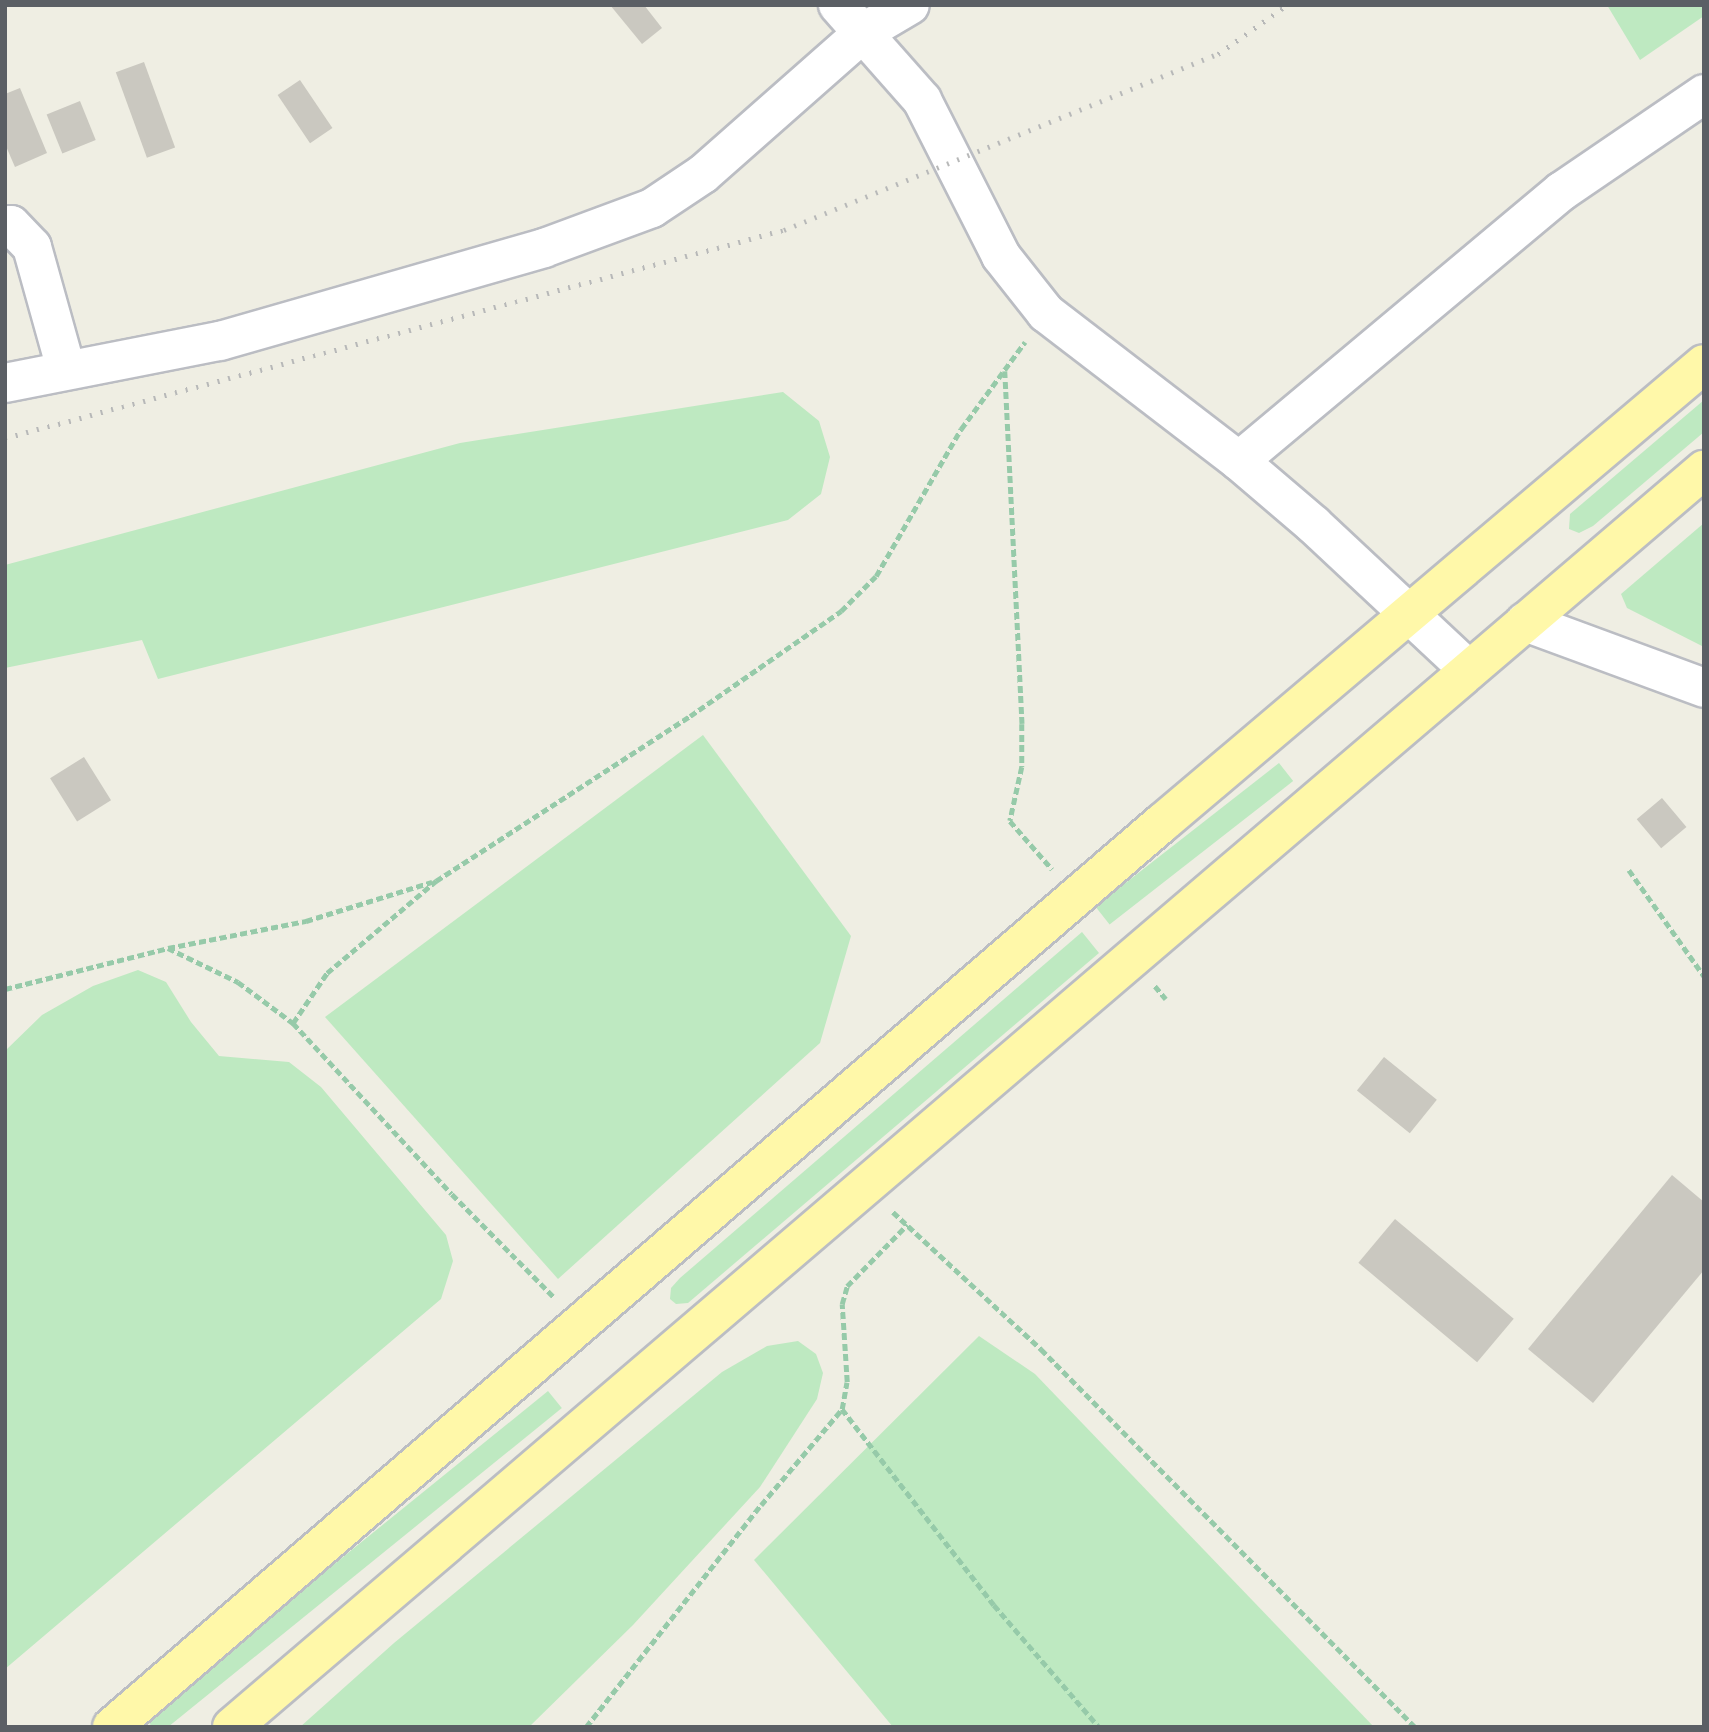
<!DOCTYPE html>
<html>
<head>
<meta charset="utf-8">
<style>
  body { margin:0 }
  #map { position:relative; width:1709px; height:1732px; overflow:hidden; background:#efeee3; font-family:"Nunito Sans",sans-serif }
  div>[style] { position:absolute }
  .green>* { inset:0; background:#bee9c1; transform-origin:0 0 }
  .building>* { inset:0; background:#cac8c0; transform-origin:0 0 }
  .path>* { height:4.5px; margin-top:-2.25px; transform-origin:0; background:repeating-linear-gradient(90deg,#96caa9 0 7px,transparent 0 10.5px) }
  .roads { filter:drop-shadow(2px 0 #bbbdc3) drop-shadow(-2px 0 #bbbdc3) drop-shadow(0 2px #bbbdc3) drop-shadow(0 -2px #bbbdc3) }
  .minor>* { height:38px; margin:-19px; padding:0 19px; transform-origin:19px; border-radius:19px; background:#fff }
  .major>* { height:38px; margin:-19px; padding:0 19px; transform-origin:19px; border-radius:19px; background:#fff8a9 }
  .rail>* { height:5px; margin-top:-2.5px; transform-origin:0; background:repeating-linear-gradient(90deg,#b7b8b8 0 2px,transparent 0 11px) }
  span { translate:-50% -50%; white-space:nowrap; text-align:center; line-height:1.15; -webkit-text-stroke:7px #fff; paint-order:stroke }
  .frame { position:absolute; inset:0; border:7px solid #5b5f65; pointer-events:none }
</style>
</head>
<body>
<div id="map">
  <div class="green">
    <i style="clip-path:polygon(1607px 5px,1704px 5px,1704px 16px,1640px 60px)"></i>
    <i style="clip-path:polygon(783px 392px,819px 421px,830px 457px,821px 494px,788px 520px,158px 679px,142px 640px,5px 668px,5px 565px,460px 443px)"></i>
    <i style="clip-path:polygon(1704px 400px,1704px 432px,1593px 526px,1579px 533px,1569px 529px,1570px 514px)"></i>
    <i style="clip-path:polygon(1704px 523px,1704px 647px,1627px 608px,1621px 594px)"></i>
    <i style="clip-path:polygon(703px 735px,851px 936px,820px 1043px,558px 1279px,325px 1017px)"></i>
    <i style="left:1279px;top:763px;width:23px;height:233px;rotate:52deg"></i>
    <i style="clip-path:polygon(1082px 932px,1099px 953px,688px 1303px,676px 1304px,670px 1299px,671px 1288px,680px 1278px)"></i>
    <i style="clip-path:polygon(138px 970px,166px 982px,191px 1022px,219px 1056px,289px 1062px,321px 1087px,446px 1235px,453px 1261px,441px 1299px,5px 1669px,5px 1051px,42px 1015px,93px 986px)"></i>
    <i style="clip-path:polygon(979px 1336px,1035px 1374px,1374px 1727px,893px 1727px,754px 1560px)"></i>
    <i style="clip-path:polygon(798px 1341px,816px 1354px,823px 1373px,817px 1399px,760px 1487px,633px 1625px,529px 1727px,300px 1727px,394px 1643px,722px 1372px,767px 1346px)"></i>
    <i style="left:548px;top:1391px;width:22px;height:519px;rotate:51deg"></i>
  </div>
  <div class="building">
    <i style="clip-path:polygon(610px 5px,644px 5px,662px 28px,642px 44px)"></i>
    <i style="left:144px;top:62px;width:91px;height:30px;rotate:70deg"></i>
    <i style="left:300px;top:80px;width:58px;height:27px;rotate:56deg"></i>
    <i style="clip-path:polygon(20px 88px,47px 153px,15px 167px,5px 144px,5px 94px)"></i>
    <i style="left:80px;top:101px;width:42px;height:36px;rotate:68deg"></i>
    <i style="left:84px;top:757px;width:51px;height:40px;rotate:58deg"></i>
    <i style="left:1662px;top:798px;width:38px;height:33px;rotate:50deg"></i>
    <i style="left:1384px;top:1057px;width:68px;height:43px;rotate:39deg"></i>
    <i style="clip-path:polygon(1672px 1175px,1704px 1202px,1704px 1270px,1593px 1403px,1528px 1349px)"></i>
    <i style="left:1395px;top:1219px;width:155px;height:57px;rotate:40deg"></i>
  </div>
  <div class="path">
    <i style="left:1005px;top:371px;width:353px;rotate:87.2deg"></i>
    <i style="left:1022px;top:724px;width:43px;rotate:90deg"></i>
    <i style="left:1022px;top:767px;width:55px;rotate:102.5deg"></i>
    <i style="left:1010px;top:821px;width:64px;rotate:48.8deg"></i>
    <i style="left:1629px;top:870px;width:130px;rotate:54.7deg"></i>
    <i style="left:168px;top:948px;width:78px;rotate:25.9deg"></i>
    <i style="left:238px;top:982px;width:69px;rotate:36.7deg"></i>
    <i style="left:293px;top:1023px;width:233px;rotate:47.1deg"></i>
    <i style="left:452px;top:1194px;width:146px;rotate:45.3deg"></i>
    <i style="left:1155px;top:986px;width:17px;rotate:50deg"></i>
    <i style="left:5px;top:989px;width:168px;rotate:-14.1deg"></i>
    <i style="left:168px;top:948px;width:141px;rotate:-11.1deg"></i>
    <i style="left:306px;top:921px;width:132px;rotate:-17.2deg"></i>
    <i style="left:293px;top:1023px;width:60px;rotate:-55.8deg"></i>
    <i style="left:327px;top:973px;width:143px;rotate:-40.2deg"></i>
    <i style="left:436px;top:881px;width:303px;rotate:-33deg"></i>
    <i style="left:690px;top:716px;width:184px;rotate:-34.8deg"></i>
    <i style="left:841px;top:611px;width:49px;rotate:-45deg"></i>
    <i style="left:876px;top:576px;width:170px;rotate:-60deg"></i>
    <i style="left:961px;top:429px;width:108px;rotate:-53.7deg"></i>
    <i style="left:893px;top:1212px;width:202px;rotate:42.8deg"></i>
    <i style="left:1041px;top:1349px;width:532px;rotate:45.3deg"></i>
    <i style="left:842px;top:1409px;width:248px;rotate:52.2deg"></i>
    <i style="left:994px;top:1605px;width:161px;rotate:49.3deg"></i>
    <i style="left:586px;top:1727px;width:283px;rotate:-51.8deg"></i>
    <i style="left:761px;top:1505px;width:126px;rotate:-49.8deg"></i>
    <i style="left:842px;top:1409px;width:27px;rotate:-80deg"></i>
    <i style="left:847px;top:1382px;width:78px;rotate:-93.7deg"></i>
    <i style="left:842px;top:1304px;width:19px;rotate:-74deg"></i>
    <i style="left:847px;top:1286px;width:86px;rotate:-45.5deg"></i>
  </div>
  <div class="roads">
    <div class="minor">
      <i style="left:838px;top:5px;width:127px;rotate:48.5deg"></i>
      <i style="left:922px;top:100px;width:175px;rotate:63.1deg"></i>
      <i style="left:1001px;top:256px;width:73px;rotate:51.7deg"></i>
      <i style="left:1046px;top:313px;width:243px;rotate:37.5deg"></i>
      <i style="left:1239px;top:461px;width:99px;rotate:40.5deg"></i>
      <i style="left:1314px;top:525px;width:212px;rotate:43.1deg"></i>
      <i style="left:5px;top:226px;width:6px;rotate:-9deg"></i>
      <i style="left:11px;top:225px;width:30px;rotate:46deg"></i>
      <i style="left:32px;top:247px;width:127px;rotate:74.4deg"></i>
      <i style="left:5px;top:383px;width:219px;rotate:-11.1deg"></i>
      <i style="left:220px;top:341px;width:337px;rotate:-16deg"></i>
      <i style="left:544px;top:248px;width:115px;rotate:-20.3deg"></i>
      <i style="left:652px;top:208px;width:61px;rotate:-33.7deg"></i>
      <i style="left:703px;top:174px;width:215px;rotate:-41.4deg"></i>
      <i style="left:864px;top:32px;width:53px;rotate:-30.4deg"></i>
      <i style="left:1239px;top:461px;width:421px;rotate:-39.9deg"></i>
      <i style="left:1562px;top:191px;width:172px;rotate:-34.3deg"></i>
      <i style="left:1525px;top:622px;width:191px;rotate:20.2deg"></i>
    </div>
    <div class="major">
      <i style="left:112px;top:1727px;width:1386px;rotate:-40.73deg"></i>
      <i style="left:1162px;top:823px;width:710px;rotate:-40.26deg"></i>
      <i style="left:232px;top:1727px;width:1936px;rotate:-40.5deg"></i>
    </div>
  </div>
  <div class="rail">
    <i style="left:5px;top:438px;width:806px;rotate:-14.95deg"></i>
    <i style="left:784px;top:230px;width:468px;rotate:-22.1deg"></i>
    <i style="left:1218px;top:54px;width:85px;rotate:-35.4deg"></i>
  </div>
  <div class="frame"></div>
</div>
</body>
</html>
